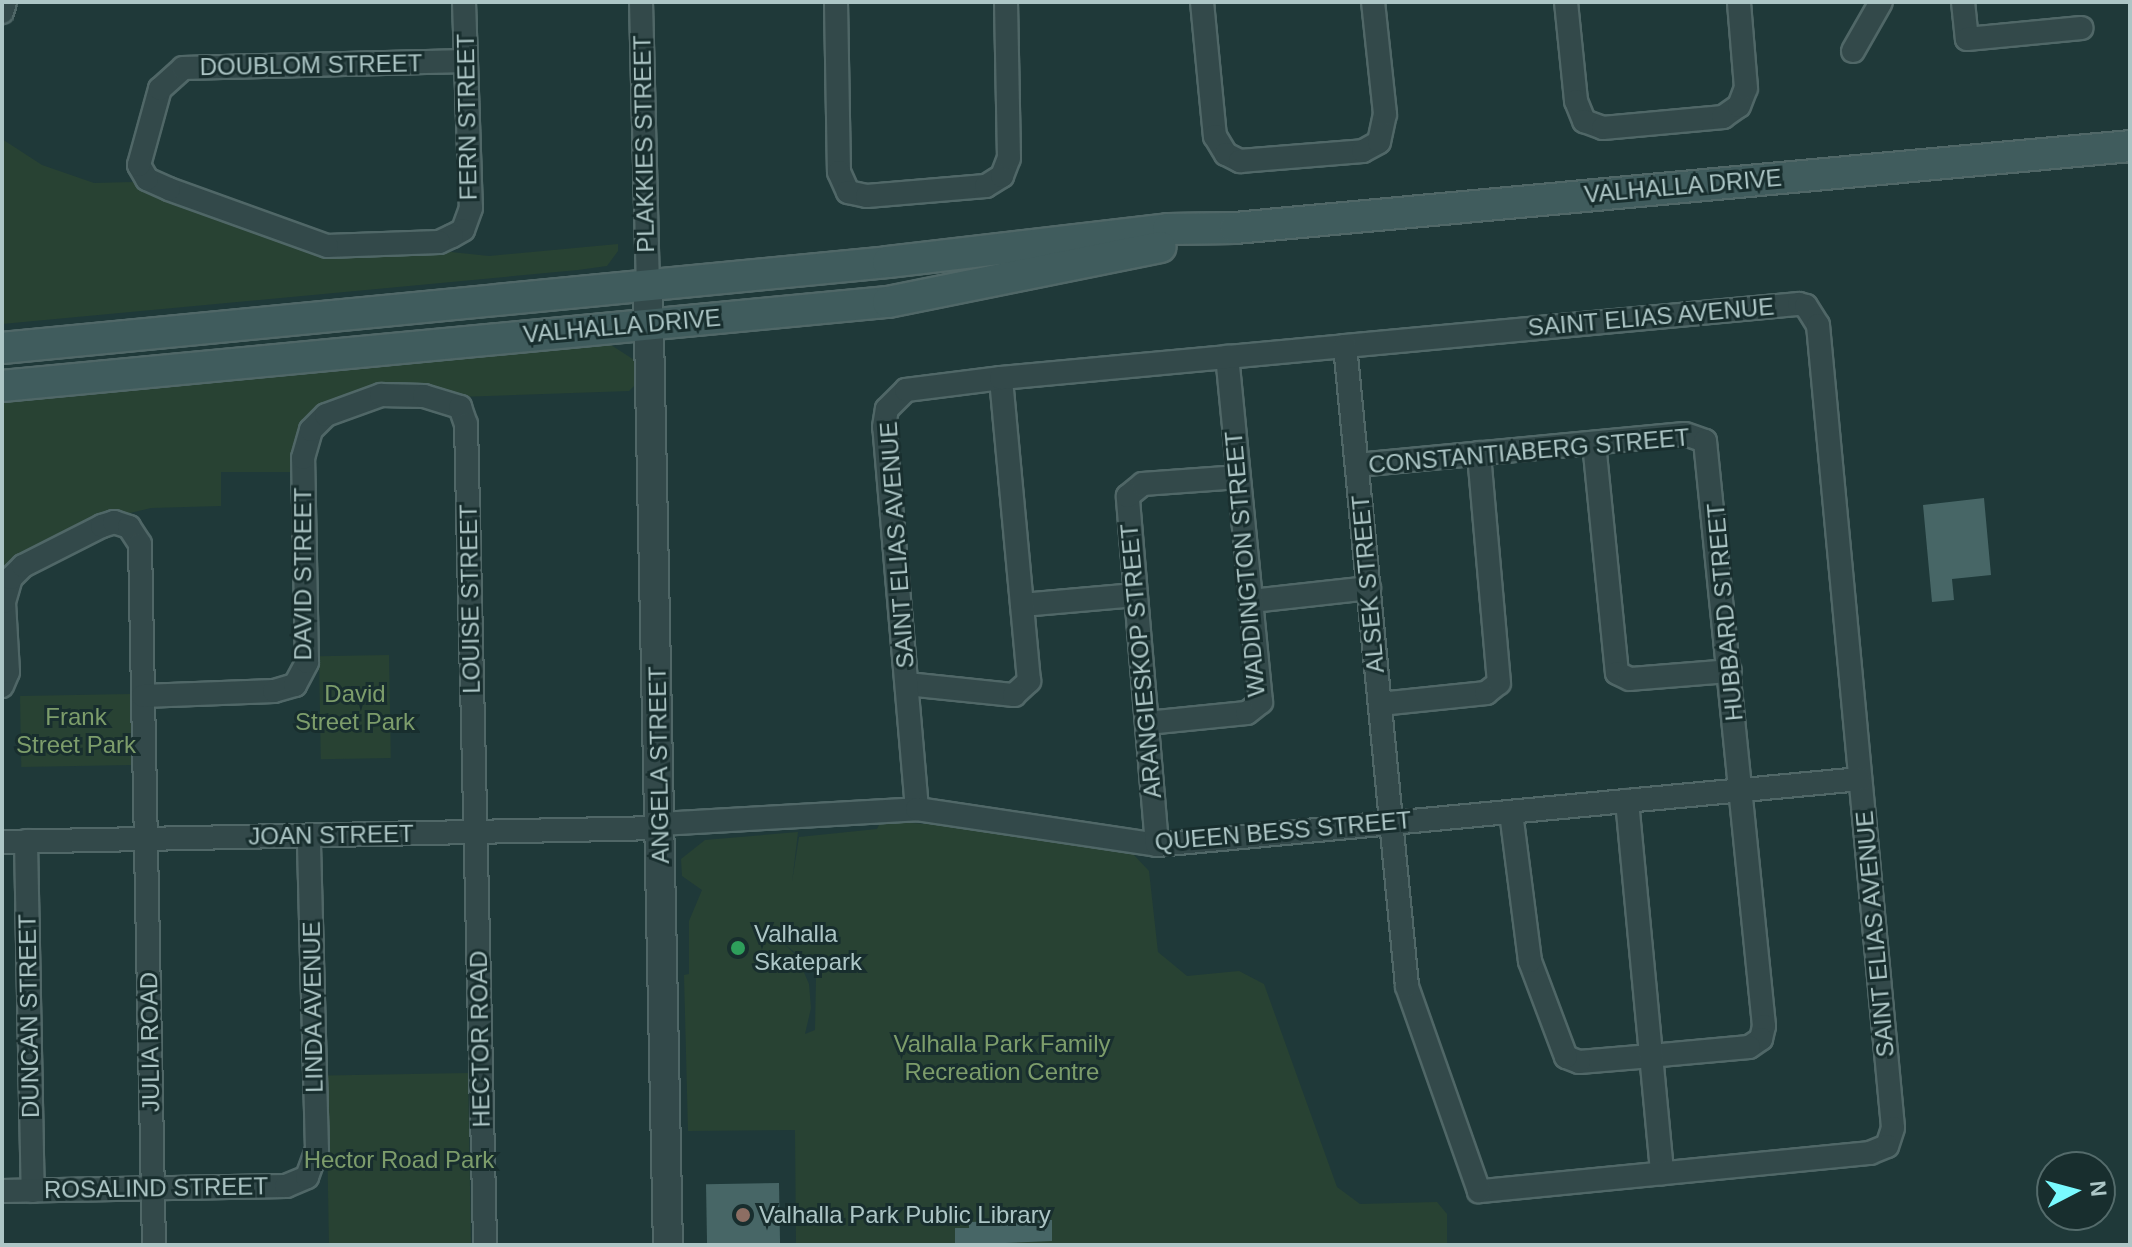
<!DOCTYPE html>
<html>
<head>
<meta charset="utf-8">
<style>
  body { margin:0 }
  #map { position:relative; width:2132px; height:1247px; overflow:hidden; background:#1f3939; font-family:Helvetica,sans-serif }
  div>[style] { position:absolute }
  .green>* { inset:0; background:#284233; transform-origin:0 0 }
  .building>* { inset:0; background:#476666; transform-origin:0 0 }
  .roads { filter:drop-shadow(2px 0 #506767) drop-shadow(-2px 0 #506767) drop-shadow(0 2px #506767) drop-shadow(0 -2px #506767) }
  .minor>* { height:22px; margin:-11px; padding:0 11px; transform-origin:11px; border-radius:11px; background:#33494a }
  .tertiary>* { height:28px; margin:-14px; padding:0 14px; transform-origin:14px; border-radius:14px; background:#33494a }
  .secondary>* { height:30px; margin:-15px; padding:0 15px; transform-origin:15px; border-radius:15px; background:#405c5d }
  .dots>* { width:22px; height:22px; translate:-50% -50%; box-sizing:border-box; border:4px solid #182e2e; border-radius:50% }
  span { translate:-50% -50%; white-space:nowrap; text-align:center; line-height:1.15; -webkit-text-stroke:6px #182e2e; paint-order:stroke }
  .street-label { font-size:24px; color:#adc6c6 }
  .park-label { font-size:24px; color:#7d9d6b }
  .poi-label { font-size:24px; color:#adc6c6 }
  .left { translate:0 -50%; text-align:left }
  .frame { position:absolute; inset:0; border:4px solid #adc6c6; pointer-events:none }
  .north { position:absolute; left:2036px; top:1151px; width:80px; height:80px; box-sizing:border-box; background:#182e2e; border:2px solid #546b6b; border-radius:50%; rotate:84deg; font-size:22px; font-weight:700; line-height:32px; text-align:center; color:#adc6c6 }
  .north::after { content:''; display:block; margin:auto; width:28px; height:36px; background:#79faff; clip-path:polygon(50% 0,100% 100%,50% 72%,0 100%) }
</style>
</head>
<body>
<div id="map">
  <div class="green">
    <i style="clip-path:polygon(2px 139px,42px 165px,94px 183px,133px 182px,319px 254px,423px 249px,489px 256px,618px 244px,618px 251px,607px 266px,578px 270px,2px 324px)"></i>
    <i style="clip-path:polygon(611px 345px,639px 363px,638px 382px,629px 391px,457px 397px,441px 389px,374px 390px,341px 401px,297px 472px,221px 472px,221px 506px,151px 508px,109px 518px,2px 571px,2px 403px)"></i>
    <i style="left:389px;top:655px;width:103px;height:70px;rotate:89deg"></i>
    <i style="left:131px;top:694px;width:71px;height:111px;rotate:89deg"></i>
    <i style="clip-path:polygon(evenodd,881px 821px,956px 826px,1133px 854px,1149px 871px,1158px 952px,1187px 976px,1239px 971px,1264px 984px,1337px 1187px,1360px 1204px,1437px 1202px,1447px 1214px,1447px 1245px,796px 1245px,795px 1130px,688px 1131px,684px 975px,689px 974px,689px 921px,702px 890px,682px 876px,681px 859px,705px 840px,798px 832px,792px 882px,799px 837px,877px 829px,881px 821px,783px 943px,811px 965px,816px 978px,815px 1030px,805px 1034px,811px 1008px,809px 984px,797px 956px,783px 943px)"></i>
    <i style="left:468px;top:1073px;width:172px;height:142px;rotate:89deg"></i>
  </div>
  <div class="building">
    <i style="clip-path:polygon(1984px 498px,1991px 575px,1952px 579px,1954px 600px,1932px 602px,1923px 505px)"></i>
    <i style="left:779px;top:1183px;width:62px;height:73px;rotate:89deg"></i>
    <i style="clip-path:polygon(1052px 1220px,1052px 1241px,955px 1245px,955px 1228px,969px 1228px,969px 1222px)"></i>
  </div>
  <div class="roads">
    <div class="minor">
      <i style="left:464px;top:2px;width:59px;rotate:88.1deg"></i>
      <i style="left:466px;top:61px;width:147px;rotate:88.1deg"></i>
      <i style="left:471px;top:208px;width:23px;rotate:110deg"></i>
      <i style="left:463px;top:230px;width:13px;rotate:151deg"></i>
      <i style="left:452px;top:236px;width:14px;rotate:155deg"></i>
      <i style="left:439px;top:242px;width:112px;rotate:178deg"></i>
      <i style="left:327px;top:246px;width:168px;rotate:-160.2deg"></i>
      <i style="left:169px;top:189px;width:24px;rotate:-156deg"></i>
      <i style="left:147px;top:179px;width:16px;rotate:-120deg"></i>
      <i style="left:139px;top:165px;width:79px;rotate:-74.6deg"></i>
      <i style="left:160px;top:89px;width:31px;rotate:-42deg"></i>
      <i style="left:183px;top:68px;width:283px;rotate:-1.4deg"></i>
      <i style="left:641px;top:2px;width:284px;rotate:88.6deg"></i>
      <i style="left:836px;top:2px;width:170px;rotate:89deg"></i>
      <i style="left:839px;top:172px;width:22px;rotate:66deg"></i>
      <i style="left:848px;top:192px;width:19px;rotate:12deg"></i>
      <i style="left:867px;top:196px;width:119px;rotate:-4.8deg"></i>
      <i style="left:986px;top:186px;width:19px;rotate:-32deg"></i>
      <i style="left:1002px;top:176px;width:19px;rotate:-69deg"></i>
      <i style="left:1009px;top:158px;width:156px;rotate:-91.1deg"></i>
      <i style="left:1202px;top:2px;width:135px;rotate:84.5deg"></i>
      <i style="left:1215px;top:136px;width:21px;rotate:59deg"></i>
      <i style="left:1226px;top:154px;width:16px;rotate:27deg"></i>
      <i style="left:1240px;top:161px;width:123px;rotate:-4.6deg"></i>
      <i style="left:1363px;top:151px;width:18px;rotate:-29deg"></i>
      <i style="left:1379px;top:142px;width:29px;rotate:-78deg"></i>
      <i style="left:1385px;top:114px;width:113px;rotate:-96.1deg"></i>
      <i style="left:1566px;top:2px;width:100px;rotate:84.2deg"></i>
      <i style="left:1576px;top:101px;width:22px;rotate:68deg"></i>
      <i style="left:1584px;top:121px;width:20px;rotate:20deg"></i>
      <i style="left:1603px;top:128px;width:121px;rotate:-5.2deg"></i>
      <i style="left:1723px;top:117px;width:19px;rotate:-35deg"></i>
      <i style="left:1739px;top:106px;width:19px;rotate:-69deg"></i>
      <i style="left:1746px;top:88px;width:86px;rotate:-94.7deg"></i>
      <i style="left:1963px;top:2px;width:37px;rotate:84deg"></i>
      <i style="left:1967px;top:39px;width:115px;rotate:-5.5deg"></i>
      <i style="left:2px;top:12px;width:10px;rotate:-73deg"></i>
      <i style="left:1853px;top:51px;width:56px;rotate:-60.3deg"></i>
      <i style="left:1594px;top:443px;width:231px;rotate:84.3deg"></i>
      <i style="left:1617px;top:673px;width:14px;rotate:25deg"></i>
      <i style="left:1630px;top:679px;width:100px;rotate:-4.6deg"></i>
      <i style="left:1357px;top:465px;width:329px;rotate:-5.4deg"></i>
      <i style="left:1685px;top:434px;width:21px;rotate:19deg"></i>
      <i style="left:1705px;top:441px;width:588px;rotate:84.24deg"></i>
      <i style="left:1764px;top:1026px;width:13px;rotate:103deg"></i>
      <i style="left:1761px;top:1039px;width:14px;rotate:146deg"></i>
      <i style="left:1749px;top:1047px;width:98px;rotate:174.8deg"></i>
      <i style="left:1651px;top:1056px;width:72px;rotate:175.2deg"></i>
      <i style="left:1579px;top:1062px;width:14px;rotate:-159deg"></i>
      <i style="left:1566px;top:1057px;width:103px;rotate:-110.6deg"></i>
      <i style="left:1530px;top:961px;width:150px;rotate:-97.3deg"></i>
      <i style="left:1252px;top:601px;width:118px;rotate:-6.3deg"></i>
      <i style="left:1022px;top:605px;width:114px;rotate:-5deg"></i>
      <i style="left:907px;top:684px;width:108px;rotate:5.9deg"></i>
      <i style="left:1014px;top:695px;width:21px;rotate:-43deg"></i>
      <i style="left:1029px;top:681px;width:304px;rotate:-95.3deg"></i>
      <i style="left:2px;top:686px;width:15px;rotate:-67deg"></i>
      <i style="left:8px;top:672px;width:70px;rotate:-93.3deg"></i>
      <i style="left:4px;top:602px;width:25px;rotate:-74deg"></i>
      <i style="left:11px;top:578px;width:17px;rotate:-45deg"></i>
      <i style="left:23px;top:566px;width:89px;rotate:-26.9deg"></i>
      <i style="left:102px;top:526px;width:13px;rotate:-18deg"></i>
      <i style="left:114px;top:522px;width:16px;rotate:18deg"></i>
      <i style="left:129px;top:527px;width:20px;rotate:57deg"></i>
      <i style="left:140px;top:544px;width:701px;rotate:88.86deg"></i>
      <i style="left:143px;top:696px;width:131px;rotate:-2.2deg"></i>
      <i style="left:274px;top:691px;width:22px;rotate:-16deg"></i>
      <i style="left:295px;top:685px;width:26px;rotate:-62deg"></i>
      <i style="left:307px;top:662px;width:204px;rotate:-91.1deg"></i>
      <i style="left:303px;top:458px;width:29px;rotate:-74deg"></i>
      <i style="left:311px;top:430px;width:21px;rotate:-45deg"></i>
      <i style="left:326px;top:415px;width:59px;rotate:-20deg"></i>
      <i style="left:381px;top:395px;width:43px;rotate:1.3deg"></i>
      <i style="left:424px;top:396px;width:38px;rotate:17deg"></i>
      <i style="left:460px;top:407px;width:18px;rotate:71deg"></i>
      <i style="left:466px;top:424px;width:821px;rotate:88.67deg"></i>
      <i style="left:1380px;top:704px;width:107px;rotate:-5.9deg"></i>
      <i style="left:1486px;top:693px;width:16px;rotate:-38deg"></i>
      <i style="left:1499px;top:683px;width:231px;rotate:-95deg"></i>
      <i style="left:1147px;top:723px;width:100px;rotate:-5.7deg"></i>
      <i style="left:1247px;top:713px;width:18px;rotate:-38deg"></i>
      <i style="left:1261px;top:702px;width:347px;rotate:-95.6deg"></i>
      <i style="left:1627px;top:801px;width:374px;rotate:84.6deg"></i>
      <i style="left:917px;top:809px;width:383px;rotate:-94.9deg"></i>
      <i style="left:884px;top:427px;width:18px;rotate:-81deg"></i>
      <i style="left:887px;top:409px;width:27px;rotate:-45deg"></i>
      <i style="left:906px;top:390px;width:96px;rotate:-7.2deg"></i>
      <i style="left:1001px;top:378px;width:345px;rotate:-5.3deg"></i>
      <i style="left:1345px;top:346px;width:456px;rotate:-5.3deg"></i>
      <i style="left:1799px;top:304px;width:7px;rotate:16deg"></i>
      <i style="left:1806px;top:306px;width:22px;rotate:58deg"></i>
      <i style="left:1818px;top:325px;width:806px;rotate:84.66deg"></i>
      <i style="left:1893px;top:1128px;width:19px;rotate:108deg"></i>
      <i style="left:1887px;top:1146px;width:18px;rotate:158deg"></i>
      <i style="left:1870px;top:1153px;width:393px;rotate:174.4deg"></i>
      <i style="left:1479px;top:1191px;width:217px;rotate:-109.4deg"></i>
      <i style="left:1407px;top:986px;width:643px;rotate:-95.53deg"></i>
      <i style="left:660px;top:824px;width:257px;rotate:-3.3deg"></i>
      <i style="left:917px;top:809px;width:243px;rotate:8.5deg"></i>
      <i style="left:1157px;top:845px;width:706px;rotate:-5.36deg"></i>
      <i style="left:26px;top:841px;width:350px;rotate:88.9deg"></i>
      <i style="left:2px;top:842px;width:658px;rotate:-1.22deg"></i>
      <i style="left:1157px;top:845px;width:350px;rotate:-94.8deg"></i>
      <i style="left:1128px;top:496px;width:19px;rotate:-39deg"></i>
      <i style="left:1143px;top:484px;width:96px;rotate:-4.2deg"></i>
      <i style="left:2px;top:1191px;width:284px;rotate:-1deg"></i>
      <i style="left:286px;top:1186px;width:23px;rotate:-23deg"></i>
      <i style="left:307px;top:1177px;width:29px;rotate:-70deg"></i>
      <i style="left:317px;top:1150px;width:314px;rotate:-91.5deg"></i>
    </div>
    <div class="tertiary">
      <i style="left:648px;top:286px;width:959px;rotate:88.81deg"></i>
    </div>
    <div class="secondary">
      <i style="left:2px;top:348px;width:890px;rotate:-5.54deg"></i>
      <i style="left:888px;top:262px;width:282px;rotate:-6.7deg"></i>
      <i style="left:1168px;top:229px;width:67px;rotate:-0.9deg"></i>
      <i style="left:1235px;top:228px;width:899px;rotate:-5.23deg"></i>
      <i style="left:2px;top:386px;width:890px;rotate:-5.42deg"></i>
      <i style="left:888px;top:302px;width:278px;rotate:-11.4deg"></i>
    </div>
  </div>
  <div class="dots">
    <i style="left:738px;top:948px;background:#2e9e5b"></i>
    <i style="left:743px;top:1215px;background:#8d6e63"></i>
  </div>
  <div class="street-label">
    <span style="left:311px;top:65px;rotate:-1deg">DOUBLOM STREET</span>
    <span style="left:467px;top:117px;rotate:-91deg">FERN STREET</span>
    <span style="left:644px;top:144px;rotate:-91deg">PLAKKIES STREET</span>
    <span style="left:1683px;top:186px;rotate:-5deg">VALHALLA DRIVE</span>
    <span style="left:1651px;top:317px;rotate:-5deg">SAINT ELIAS AVENUE</span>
    <span style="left:622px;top:326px;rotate:-5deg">VALHALLA DRIVE</span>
    <span style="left:1529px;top:451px;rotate:-5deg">CONSTANTIABERG STREET</span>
    <span style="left:897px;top:545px;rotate:-94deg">SAINT ELIAS AVENUE</span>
    <span style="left:1245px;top:564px;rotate:-95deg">WADDINGTON STREET</span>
    <span style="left:303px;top:574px;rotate:-90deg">DAVID STREET</span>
    <span style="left:1368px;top:584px;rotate:-95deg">ALSEK STREET</span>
    <span style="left:470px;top:599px;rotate:-91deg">LOUISE STREET</span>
    <span style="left:1725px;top:612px;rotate:-95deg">HUBBARD STREET</span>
    <span style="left:1141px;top:661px;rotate:-95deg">ARANGIESKOP STREET</span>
    <span style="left:659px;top:765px;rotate:-91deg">ANGELA STREET</span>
    <span style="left:1283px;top:831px;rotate:-5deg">QUEEN BESS STREET</span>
    <span style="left:331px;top:835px;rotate:-1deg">JOAN STREET</span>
    <span style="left:1875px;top:934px;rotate:-95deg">SAINT ELIAS AVENUE</span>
    <span style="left:313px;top:1007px;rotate:-91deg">LINDA AVENUE</span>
    <span style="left:29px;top:1016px;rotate:-91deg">DUNCAN STREET</span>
    <span style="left:480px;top:1039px;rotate:-91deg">HECTOR ROAD</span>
    <span style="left:150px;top:1042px;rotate:-91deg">JULIA ROAD</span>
    <span style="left:156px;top:1188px;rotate:-1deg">ROSALIND STREET</span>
  </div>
  <div class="park-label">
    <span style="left:355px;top:708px">David<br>Street Park</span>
    <span style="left:76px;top:731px">Frank<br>Street Park</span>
    <span style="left:1002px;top:1058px">Valhalla Park Family<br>Recreation Centre</span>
    <span style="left:399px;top:1160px">Hector Road Park</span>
  </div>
  <div class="poi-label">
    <span class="left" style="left:754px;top:948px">Valhalla<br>Skatepark</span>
    <span class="left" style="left:759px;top:1215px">Valhalla Park Public Library</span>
  </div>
  <div class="frame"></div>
  <div class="north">N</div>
</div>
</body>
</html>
